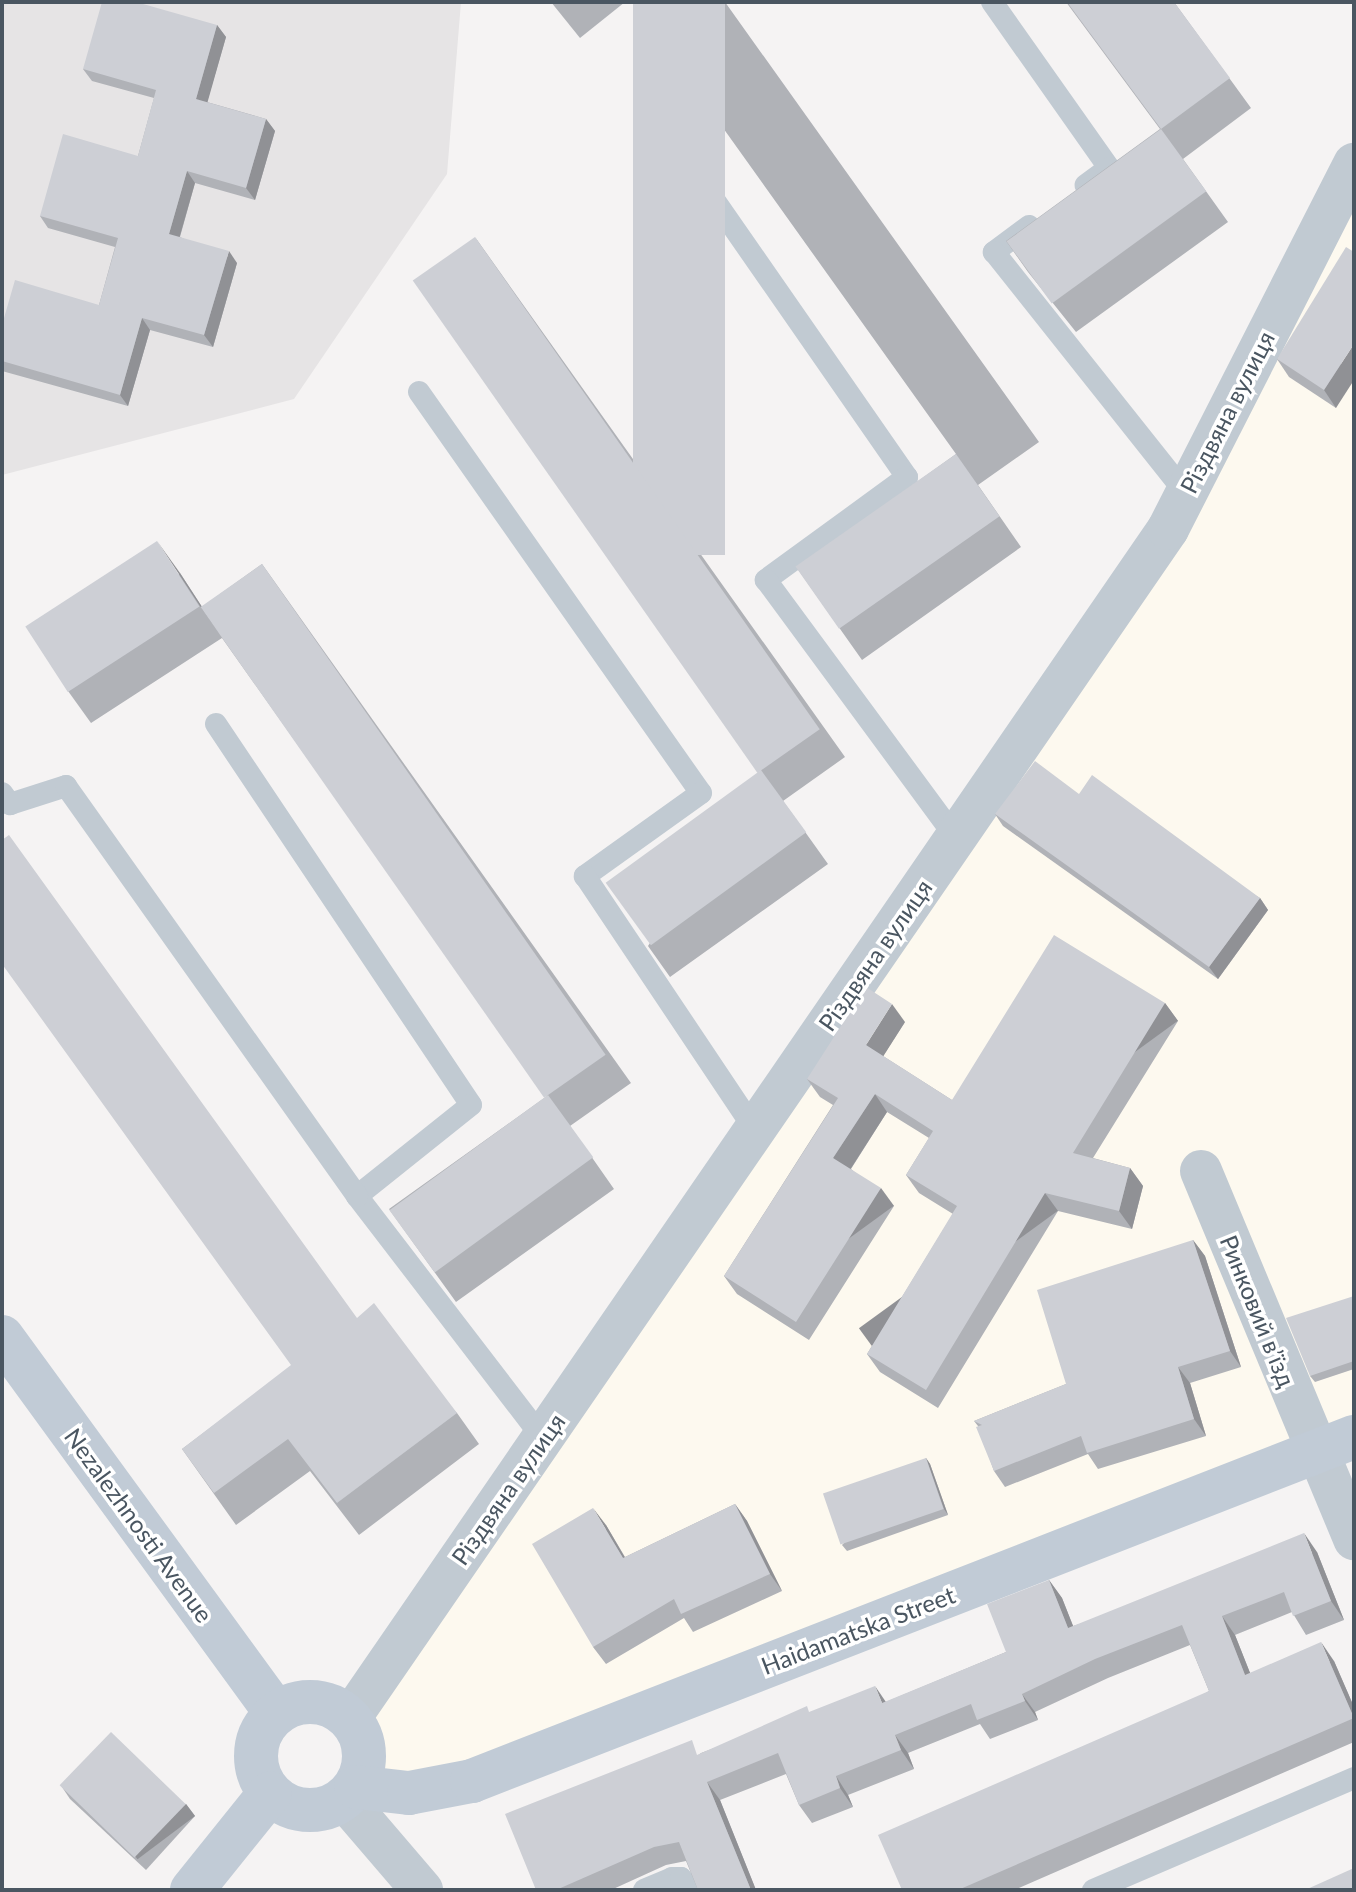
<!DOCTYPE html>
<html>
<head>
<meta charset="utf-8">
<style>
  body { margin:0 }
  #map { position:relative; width:1356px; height:1892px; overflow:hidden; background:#f5f3f3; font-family:Lato,sans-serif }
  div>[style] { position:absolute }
  .commercial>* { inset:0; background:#fdf9ef }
  .education>* { inset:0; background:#e6e4e5 }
  .lane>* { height:22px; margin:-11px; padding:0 11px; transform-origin:11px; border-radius:11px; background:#c1cad2 }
  .street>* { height:42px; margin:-21px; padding:0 21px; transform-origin:21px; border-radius:21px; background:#c1cad2 }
  .secondary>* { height:44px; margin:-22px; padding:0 22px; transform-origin:22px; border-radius:22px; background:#c1cbd6 }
  .secondary>.ring { margin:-22px; padding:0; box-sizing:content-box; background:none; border:44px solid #c1cbd6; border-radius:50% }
  .wall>* { inset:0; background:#b0b2b7 }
  .shaded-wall>* { inset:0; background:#909195; transform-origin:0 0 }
  .building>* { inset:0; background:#cdcfd5; transform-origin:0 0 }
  span { translate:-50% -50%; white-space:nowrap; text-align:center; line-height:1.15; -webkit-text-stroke:7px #fff; paint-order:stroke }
  .street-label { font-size:24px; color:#4a5661 }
  .frame { position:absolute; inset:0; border:4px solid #4a5661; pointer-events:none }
</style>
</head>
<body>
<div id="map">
  <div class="commercial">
    <i style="clip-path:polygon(1354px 164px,1354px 1437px,472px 1781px,363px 1773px,358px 1729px,1168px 529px)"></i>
  </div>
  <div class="education">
    <i style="clip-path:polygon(2px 2px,461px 2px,447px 174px,294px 399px,2px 475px)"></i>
  </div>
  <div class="lane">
    <i style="left:992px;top:2px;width:203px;rotate:54.8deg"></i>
    <i style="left:1109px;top:168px;width:29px;rotate:144deg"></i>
    <i style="left:649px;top:106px;width:452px;rotate:55.2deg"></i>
    <i style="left:907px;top:477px;width:175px;rotate:143.9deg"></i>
    <i style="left:766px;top:580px;width:322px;rotate:53.6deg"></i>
    <i style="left:1029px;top:226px;width:44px;rotate:143.4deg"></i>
    <i style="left:994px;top:252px;width:308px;rotate:51.5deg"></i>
    <i style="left:419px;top:392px;width:490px;rotate:54.9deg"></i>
    <i style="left:701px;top:793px;width:143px;rotate:144.4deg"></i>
    <i style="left:585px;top:876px;width:303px;rotate:56.2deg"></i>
    <i style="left:216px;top:724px;width:458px;rotate:56.2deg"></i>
    <i style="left:471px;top:1105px;width:146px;rotate:141.4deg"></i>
    <i style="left:357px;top:1196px;width:305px;rotate:52.5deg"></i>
    <i style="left:2px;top:793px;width:14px;rotate:54deg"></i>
    <i style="left:10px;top:804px;width:59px;rotate:-17.8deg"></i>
    <i style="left:66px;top:786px;width:503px;rotate:54.63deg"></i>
    <i style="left:644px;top:1890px;width:30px;rotate:-23deg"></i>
    <i style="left:672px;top:1878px;width:9px"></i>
    <i style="left:681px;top:1878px;width:15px;rotate:53deg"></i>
    <i style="left:1093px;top:1890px;width:284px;rotate:-23.2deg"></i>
  </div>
  <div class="street">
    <i style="left:1201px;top:1171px;width:399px;rotate:67.4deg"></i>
    <i style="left:350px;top:1718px;width:1443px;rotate:-55.47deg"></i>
    <i style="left:1168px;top:529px;width:410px;rotate:-63deg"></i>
    <i style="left:344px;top:1799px;width:120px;rotate:49.4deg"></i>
  </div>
  <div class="secondary">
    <i style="left:2px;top:1337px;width:465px;rotate:53.9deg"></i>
    <i class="ring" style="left:256px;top:1702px;width:64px;height:64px"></i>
    <i style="left:356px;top:1787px;width:53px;rotate:6.5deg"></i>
    <i style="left:409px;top:1793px;width:64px;rotate:-10.8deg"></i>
    <i style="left:472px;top:1781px;width:947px;rotate:-21.31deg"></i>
    <i style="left:192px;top:1890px;width:124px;rotate:-51.2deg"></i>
  </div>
  <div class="wall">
    <i style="clip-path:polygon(551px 2px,625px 2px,580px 38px)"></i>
    <i style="clip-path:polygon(633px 2px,725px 2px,1039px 442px,978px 485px,1021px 547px,862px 660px,797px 568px,956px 454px)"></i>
    <i style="clip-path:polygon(1066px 2px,1174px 2px,1251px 108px,1183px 159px,1228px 222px,1076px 332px,1028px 272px,1006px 241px,1160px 129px)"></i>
    <i style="clip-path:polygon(217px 25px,226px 37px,207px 102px,266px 119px,275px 131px,255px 200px,195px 183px,180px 237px,237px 263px,213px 347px,150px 330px,128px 406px,2px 371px,2px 325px,99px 305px,115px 247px,48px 228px,40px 216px,138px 156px,154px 98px,92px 81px,83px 69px)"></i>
    <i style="clip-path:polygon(475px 237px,845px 757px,783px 801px,828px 864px,670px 977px,648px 946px,761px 771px)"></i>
    <i style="clip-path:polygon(1354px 252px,1336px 408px,1289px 377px,1277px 359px)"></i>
    <i style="clip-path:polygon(262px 564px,631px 1083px,570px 1126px,614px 1189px,456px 1302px,389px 1209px,547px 1096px,222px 638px,91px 723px,68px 691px,180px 573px,202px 607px)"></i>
    <i style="clip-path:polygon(1079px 794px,1260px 898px,1268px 910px,1218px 979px,1003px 826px,995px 814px)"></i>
    <i style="clip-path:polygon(1165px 1003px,1178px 1021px,1093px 1158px,1130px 1168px,1143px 1186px,1132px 1229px,1058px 1211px,938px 1408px,880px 1372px,867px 1354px,953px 1214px,919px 1193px,906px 1175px,929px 1138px,887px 1112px,851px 1169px,894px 1206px,809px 1340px,737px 1294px,724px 1276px,833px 1105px,820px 1097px,807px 1079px,905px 1022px,883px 1056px,952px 1100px)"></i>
    <i style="clip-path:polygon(1193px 1240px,1205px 1256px,1241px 1367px,1190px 1383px,1206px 1436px,1098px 1469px,1088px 1454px,1005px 1487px,994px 1471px,978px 1426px,974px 1421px,1066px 1384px)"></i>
    <i style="clip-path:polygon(1354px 1296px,1354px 1369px,1315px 1382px,1310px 1376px)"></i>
    <i style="clip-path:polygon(357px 1318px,457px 1413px,479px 1444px,359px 1535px,310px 1471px,236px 1525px,182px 1449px)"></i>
    <i style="clip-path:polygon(926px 1458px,930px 1464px,948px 1515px,847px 1551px,842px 1545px)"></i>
    <i style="clip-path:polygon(735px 1504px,747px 1521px,782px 1591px,693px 1632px,684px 1618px,606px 1664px,593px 1647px,606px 1525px,625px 1557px)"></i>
    <i style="clip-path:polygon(1317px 1552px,1344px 1620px,1306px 1635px,1292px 1612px,1235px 1635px,1250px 1673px,1334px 1661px,1354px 1707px,1354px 1742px,1014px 1890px,902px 1890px,1209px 1691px,1190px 1645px,1108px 1678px,1035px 1712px,1038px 1720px,990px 1739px,980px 1724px,908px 1753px,914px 1769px,848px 1795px,853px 1807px,812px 1823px,799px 1805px,786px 1774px,720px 1800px,756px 1890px,698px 1890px,686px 1861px,666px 1865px,611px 1890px,536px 1890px,701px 1753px,811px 1712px,886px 1702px,1006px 1652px,1049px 1580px,1062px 1598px,1073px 1626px)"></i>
    <i style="clip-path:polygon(62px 1787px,186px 1804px,195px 1816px,146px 1870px,70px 1799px)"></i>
  </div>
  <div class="shaded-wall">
    <i style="clip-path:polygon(217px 25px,226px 37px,205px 111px,196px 99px)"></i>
    <i style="clip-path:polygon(266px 119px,275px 131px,255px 200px,246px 188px)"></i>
    <i style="clip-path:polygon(187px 171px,195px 183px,177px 246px,169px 234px)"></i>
    <i style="clip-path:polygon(229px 251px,237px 263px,213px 347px,204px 335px)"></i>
    <i style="clip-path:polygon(142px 318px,150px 330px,128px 406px,120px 395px)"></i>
    <i style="clip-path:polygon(1354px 344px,1354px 380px,1336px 408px,1324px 390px)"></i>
    <i style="clip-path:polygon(157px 541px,180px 573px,219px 633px,200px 606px)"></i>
    <i style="clip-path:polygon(1260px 898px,1268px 910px,1218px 979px,1209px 967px)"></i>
    <i style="left:1165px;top:1003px;width:22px;height:176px;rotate:54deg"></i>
    <i style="clip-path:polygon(892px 1004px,905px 1022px,879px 1063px,866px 1045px)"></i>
    <i style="clip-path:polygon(875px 1094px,887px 1112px,846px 1176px,833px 1158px)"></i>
    <i style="clip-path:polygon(1130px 1168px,1143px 1186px,1132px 1229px,1119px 1211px)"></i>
    <i style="left:881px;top:1188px;width:22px;height:159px;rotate:54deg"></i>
    <i style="left:1045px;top:1193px;width:22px;height:230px;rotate:54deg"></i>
    <i style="clip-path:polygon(1193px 1240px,1205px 1256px,1241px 1367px,1230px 1351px)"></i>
    <i style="clip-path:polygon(1178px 1367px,1190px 1383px,1206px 1436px,1194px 1419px)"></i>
    <i style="clip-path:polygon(926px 1458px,930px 1464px,948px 1515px,944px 1509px)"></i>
    <i style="clip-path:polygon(735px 1504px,747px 1521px,782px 1591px,770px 1574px)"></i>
    <i style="clip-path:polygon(593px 1508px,606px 1525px,635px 1575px,623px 1558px)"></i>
    <i style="clip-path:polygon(1304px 1533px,1317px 1552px,1344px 1620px,1331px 1601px)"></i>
    <i style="clip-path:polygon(1049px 1580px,1062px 1598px,1081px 1646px,1068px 1628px)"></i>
    <i style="clip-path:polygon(1222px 1616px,1235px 1635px,1258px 1693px,1245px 1675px)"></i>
    <i style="clip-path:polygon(1321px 1642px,1334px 1661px,1354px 1707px,1354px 1718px)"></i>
    <i style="clip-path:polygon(875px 1686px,888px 1705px,882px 1703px)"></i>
    <i style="clip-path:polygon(1022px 1694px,1035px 1712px,1038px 1720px,1025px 1701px)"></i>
    <i style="clip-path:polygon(895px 1735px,908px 1753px,914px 1769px,901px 1750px)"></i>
    <i style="clip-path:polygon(836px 1776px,848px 1795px,853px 1807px,840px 1788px)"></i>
    <i style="clip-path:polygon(707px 1782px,720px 1800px,756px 1890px,751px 1890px)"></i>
    <i style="left:186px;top:1804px;width:15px;height:72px;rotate:53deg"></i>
  </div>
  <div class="building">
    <i style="clip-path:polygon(102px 2px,136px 2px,217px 25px,196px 99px,266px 119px,246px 188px,187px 171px,169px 234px,229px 251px,204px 335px,142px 318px,120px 395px,2px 361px,2px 325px,15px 280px,99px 305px,118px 238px,40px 216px,63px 134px,138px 156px,156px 90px,83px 69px)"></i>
    <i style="left:633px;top:2px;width:92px;height:553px"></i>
    <i style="clip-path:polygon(1067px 2px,1174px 2px,1230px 78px,1161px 129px)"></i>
    <i style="left:1161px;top:129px;width:77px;height:191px;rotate:54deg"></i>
    <i style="left:475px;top:237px;width:601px;height:76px;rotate:55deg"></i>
    <i style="clip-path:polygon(1346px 247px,1354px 252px,1354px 344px,1324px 390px,1277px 359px)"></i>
    <i style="left:956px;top:454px;width:76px;height:196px;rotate:55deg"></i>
    <i style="left:157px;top:541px;width:78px;height:157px;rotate:57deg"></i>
    <i style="left:262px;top:564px;width:599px;height:75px;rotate:55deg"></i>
    <i style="clip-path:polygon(1035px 761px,1079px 794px,1092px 775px,1260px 898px,1209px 967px,995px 814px)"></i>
    <i style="left:761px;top:770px;width:77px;height:192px;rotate:54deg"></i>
    <i style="clip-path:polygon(9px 835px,357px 1318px,374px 1303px,457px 1413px,337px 1503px,288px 1439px,214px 1493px,182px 1449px,291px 1365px,2px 964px,2px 840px)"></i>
    <i style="clip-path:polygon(1054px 935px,1165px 1003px,1073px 1153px,1130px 1168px,1119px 1211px,1045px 1193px,926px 1390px,867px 1354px,957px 1206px,906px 1175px,933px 1131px,875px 1094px,833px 1158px,881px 1188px,796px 1322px,724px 1276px,838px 1098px,807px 1079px,866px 987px,892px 1004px,866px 1045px,952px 1100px)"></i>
    <i style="left:548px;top:1095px;width:77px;height:196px;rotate:54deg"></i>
    <i style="clip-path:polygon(1193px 1240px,1230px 1351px,1178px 1367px,1194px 1419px,1087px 1453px,1081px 1436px,994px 1471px,976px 1427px,982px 1425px,974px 1421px,1066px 1384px,1037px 1290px)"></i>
    <i style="clip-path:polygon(1354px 1296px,1354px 1361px,1310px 1376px,1286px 1318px)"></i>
    <i style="left:926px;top:1458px;width:54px;height:109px;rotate:71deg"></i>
    <i style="clip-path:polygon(735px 1504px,770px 1574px,681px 1614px,674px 1599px,593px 1647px,532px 1544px,593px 1508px,623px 1558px)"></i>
    <i style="clip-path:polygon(1304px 1533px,1331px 1601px,1293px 1616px,1284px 1592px,1222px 1616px,1245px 1675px,1321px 1642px,1354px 1718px,958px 1890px,902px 1890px,878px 1835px,1209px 1691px,1182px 1625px,1095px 1659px,1022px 1694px,1025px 1701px,977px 1720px,971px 1704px,895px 1735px,901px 1750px,836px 1776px,840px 1788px,799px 1805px,778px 1753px,707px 1782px,751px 1890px,698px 1890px,679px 1842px,654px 1847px,556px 1890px,536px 1890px,505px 1814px,692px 1740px,697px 1755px,807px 1706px,809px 1712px,875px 1686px,882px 1703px,1006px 1652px,987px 1604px,1049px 1580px,1068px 1628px)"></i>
    <i style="left:111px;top:1732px;width:104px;height:74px;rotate:44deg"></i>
    <i style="clip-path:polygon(1354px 1868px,1354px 1890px,1305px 1890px)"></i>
  </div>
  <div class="street-label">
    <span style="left:1227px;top:412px;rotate:-63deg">Різдвяна вулиця</span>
    <span style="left:875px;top:955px;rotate:-55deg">Різдвяна вулиця</span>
    <span style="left:1258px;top:1311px;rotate:68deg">Ринковий в’їзд</span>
    <span style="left:508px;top:1489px;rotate:-55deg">Різдвяна вулиця</span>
    <span style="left:139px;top:1525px;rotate:54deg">Nezalezhnosti Avenue</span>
    <span style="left:858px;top:1630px;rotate:-21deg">Haidamatska Street</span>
  </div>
  <div class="frame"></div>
</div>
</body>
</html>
